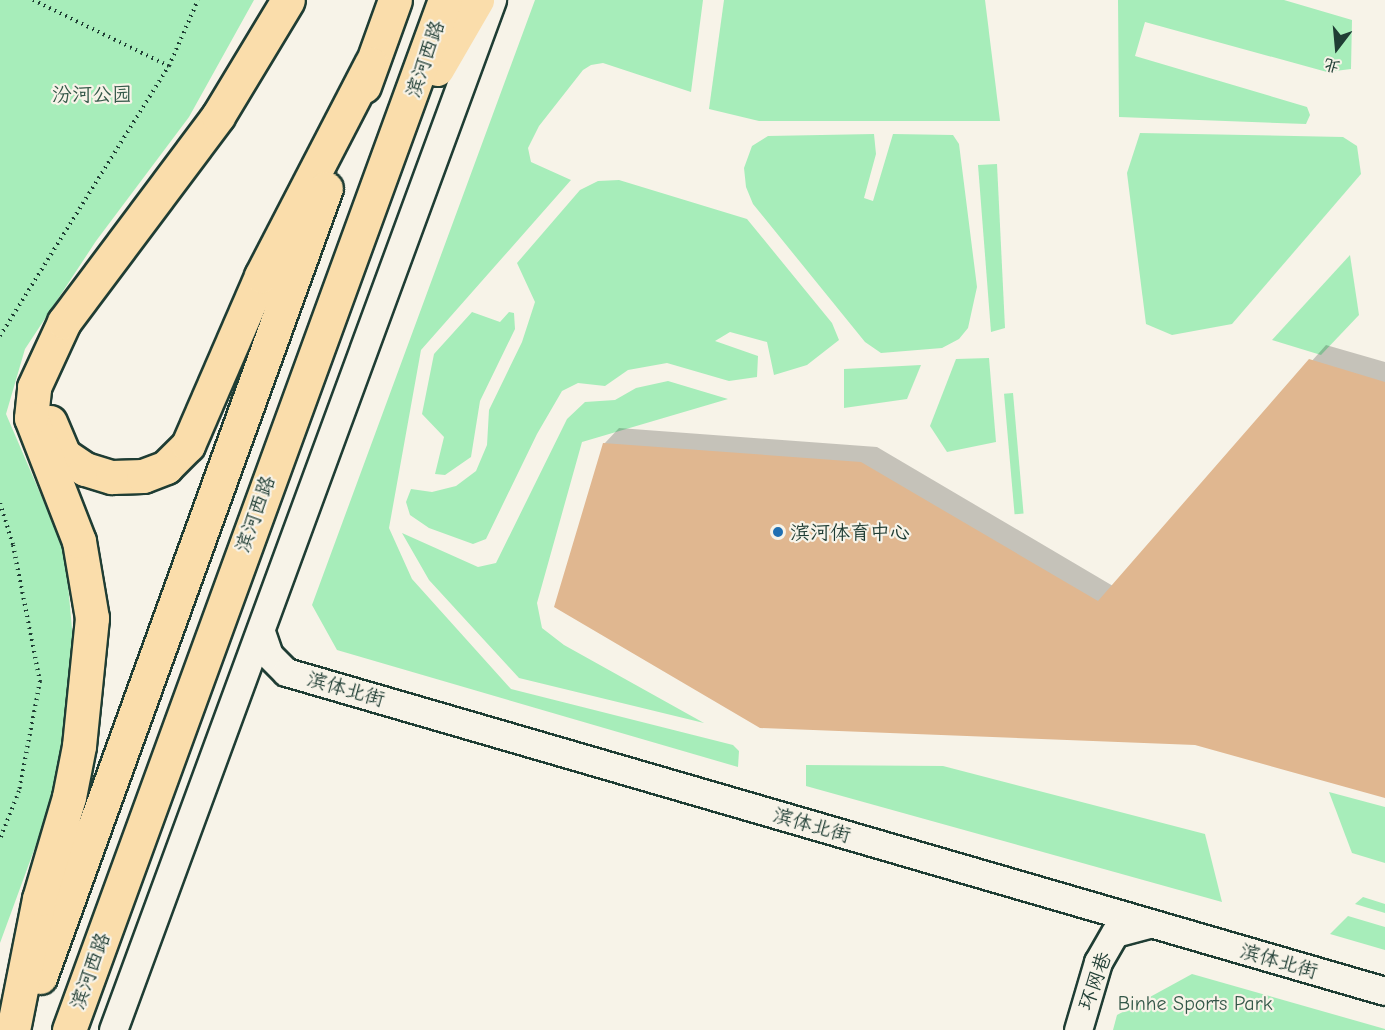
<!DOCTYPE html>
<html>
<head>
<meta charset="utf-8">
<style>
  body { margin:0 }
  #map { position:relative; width:1385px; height:1030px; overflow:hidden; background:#f7f3e8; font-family:"Comic Neue","LXGW WenKai TC",sans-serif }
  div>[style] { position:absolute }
  .green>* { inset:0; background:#a7edba; transform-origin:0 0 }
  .shadow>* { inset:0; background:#0003 }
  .building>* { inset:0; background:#e0b790 }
  .path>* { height:4px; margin-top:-2px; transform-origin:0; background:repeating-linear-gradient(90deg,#1f3d34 0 1.5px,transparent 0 6px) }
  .roads { filter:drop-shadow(2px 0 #1f3d34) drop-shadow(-2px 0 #1f3d34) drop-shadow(0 2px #1f3d34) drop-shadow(0 -2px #1f3d34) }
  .minor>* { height:27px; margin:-13.5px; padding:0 13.5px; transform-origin:13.5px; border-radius:13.5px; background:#f7f3e8 }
  .highway>* { height:33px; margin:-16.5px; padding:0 16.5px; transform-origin:16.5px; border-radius:16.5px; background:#faddab }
  .dots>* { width:16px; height:16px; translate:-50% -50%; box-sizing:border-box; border:3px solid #f7f3e8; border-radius:50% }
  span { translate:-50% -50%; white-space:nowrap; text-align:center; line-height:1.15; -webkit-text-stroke:4.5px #f7f3e8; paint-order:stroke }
  .street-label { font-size:20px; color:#1f3d34 }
  .park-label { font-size:20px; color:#335748 }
  .poi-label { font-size:20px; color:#1f3d34 }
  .left { translate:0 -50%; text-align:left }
  .north { position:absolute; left:1307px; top:18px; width:60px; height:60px; -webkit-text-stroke:4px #f7f3e8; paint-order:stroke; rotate:196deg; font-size:16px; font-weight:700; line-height:24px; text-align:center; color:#1f3d34 }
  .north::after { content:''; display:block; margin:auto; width:21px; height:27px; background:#1f3d34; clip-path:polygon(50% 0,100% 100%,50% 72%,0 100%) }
</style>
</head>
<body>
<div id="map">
  <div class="green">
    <i style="clip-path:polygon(0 0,254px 0,189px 117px,96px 241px,25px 349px,6px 414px,65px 551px,75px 662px,52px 801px,0 943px)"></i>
    <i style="clip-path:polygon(535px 0,703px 0,691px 92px,603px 63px,591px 65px,583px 70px,539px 126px,528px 148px,531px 162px,571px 180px,421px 350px,389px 528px,412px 579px,511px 689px,733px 745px,739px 751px,738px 767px,337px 650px,312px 605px)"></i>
    <i style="clip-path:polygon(724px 0,985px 0,1000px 121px,759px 121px,709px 109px)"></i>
    <i style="clip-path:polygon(1118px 0,1284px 0,1352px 20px,1351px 69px,1327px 72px,1145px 22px,1135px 56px,1307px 107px,1310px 115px,1306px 124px,1119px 117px)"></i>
    <i style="clip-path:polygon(1140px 133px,1343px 137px,1357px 146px,1361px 174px,1232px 324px,1172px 335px,1146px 324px,1127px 173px)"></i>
    <i style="clip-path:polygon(874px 134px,876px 154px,864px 198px,873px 201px,893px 134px,953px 135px,959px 144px,977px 287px,968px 328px,959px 339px,942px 348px,881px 353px,865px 342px,753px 204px,746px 187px,744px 168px,752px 146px,768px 136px)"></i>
    <i style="clip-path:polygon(997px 164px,1005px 328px,991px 332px,978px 165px)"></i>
    <i style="clip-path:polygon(619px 180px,747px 219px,832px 323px,839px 340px,807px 365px,774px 375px,767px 342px,730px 332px,715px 341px,758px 356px,757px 377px,729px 381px,667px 363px,628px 370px,605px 386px,578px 383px,562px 391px,537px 434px,486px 539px,473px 544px,429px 528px,410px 515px,406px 502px,411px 489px,432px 492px,456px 486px,476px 471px,487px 445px,489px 410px,522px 342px,535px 302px,517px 263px,580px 190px,598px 181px)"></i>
    <i style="clip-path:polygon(1350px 255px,1359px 315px,1321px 355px,1272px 340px)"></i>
    <i style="clip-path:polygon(472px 312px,500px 322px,509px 312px,514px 313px,515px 329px,480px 401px,471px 457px,445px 475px,435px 474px,444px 437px,422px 414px,434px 354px)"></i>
    <i style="clip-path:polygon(989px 358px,996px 442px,947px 452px,930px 426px,956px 359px)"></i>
    <i style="clip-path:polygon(921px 365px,907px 399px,844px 408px,844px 369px)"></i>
    <i style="clip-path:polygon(668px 381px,728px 399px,582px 442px,537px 603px,542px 628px,564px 645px,704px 723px,519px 678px,429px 580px,402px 533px,478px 567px,496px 563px,567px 419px,585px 402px,615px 400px,636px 388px)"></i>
    <i style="left:1013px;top:393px;width:121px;height:9px;rotate:85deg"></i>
    <i style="clip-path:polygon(806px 765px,943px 766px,1205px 834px,1222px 902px,806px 786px)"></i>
    <i style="clip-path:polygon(1329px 792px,1385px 807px,1385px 863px,1352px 853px)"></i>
    <i style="clip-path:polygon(1363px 897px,1385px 904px,1385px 913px,1355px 904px)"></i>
    <i style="clip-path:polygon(1348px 916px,1385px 927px,1385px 950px,1330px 934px)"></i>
    <i style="clip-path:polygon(1192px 974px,1385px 1029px,1385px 1030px,1113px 1030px,1117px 1015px)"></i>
  </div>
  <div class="shadow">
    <i style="clip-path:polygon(1326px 345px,1385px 362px,1385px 796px,604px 444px,619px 428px,877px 447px,1113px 586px)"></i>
  </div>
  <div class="building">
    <i style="clip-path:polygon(1309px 359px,1385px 382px,1385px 798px,1195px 745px,760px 728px,554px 607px,603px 443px,861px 462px,1098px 601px)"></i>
  </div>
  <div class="path">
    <i style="left:33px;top:0;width:151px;rotate:25.9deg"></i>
    <i style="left:0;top:336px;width:319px;rotate:-58deg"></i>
    <i style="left:169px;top:66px;width:72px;rotate:-66.3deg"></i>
    <i style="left:0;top:503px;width:44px;rotate:72.8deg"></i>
    <i style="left:13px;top:545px;width:139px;rotate:78.8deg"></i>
    <i style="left:40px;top:681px;width:112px;rotate:100.8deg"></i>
    <i style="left:19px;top:791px;width:52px;rotate:111.6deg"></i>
  </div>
  <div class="roads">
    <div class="minor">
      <i style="left:261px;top:632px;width:24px;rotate:71deg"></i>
      <i style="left:269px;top:655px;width:24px;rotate:45deg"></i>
      <i style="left:286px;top:672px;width:1144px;rotate:16.19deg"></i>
      <i style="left:113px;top:1030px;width:1098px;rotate:-69.8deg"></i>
      <i style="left:1078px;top:1030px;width:71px;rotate:-73.6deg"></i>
      <i style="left:1098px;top:962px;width:34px;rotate:-60deg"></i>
      <i style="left:1115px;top:933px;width:35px;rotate:-15deg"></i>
    </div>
    <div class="highway">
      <i style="left:437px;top:69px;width:80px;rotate:-59.9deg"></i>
      <i style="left:364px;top:86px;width:91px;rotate:-70.2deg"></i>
      <i style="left:50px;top:422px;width:36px;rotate:67deg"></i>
      <i style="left:64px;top:455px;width:25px;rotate:34deg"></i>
      <i style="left:85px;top:469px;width:28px;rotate:17deg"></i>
      <i style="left:112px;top:477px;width:31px;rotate:-2deg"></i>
      <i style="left:143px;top:476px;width:25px;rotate:-21deg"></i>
      <i style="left:166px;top:467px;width:31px;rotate:-45deg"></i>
      <i style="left:188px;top:445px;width:184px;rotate:-66.6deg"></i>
      <i style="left:261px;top:276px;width:239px;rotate:-62.6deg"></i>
      <i style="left:40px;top:977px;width:839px;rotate:-70.08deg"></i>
      <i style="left:13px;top:1030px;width:134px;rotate:-78.8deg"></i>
      <i style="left:39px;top:899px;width:106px;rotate:-73.6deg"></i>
      <i style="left:69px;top:797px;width:52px;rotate:-78.9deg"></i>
      <i style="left:79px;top:746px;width:129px;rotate:-84.2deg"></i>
      <i style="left:92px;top:618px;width:78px;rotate:-99.6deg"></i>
      <i style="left:79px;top:541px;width:132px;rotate:-111.3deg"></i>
      <i style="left:31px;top:418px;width:31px;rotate:-84deg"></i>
      <i style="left:34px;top:387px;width:72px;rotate:-65.2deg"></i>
      <i style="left:64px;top:322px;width:257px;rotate:-53.2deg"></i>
      <i style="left:218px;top:116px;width:135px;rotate:-58.9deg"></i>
      <i style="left:69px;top:1030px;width:1096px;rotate:-69.95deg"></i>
    </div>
  </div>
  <div class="dots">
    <i style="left:778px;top:532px;background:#1f6fb2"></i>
  </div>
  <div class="street-label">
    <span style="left:425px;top:59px;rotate:-71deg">滨河西路</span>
    <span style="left:255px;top:514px;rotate:-70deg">滨河西路</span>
    <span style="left:346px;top:689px;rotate:16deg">滨体北街</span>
    <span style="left:812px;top:825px;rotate:16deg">滨体北街</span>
    <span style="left:1279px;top:961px;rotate:16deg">滨体北街</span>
    <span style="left:90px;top:971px;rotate:-70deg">滨河西路</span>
    <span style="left:1095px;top:981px;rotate:-70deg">环网巷</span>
  </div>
  <div class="park-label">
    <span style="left:92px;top:94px">汾河公园</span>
    <span style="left:1195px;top:1003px">Binhe Sports Park</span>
  </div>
  <div class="poi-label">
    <span class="left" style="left:790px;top:532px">滨河体育中心</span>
  </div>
  <div class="north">北</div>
</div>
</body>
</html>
